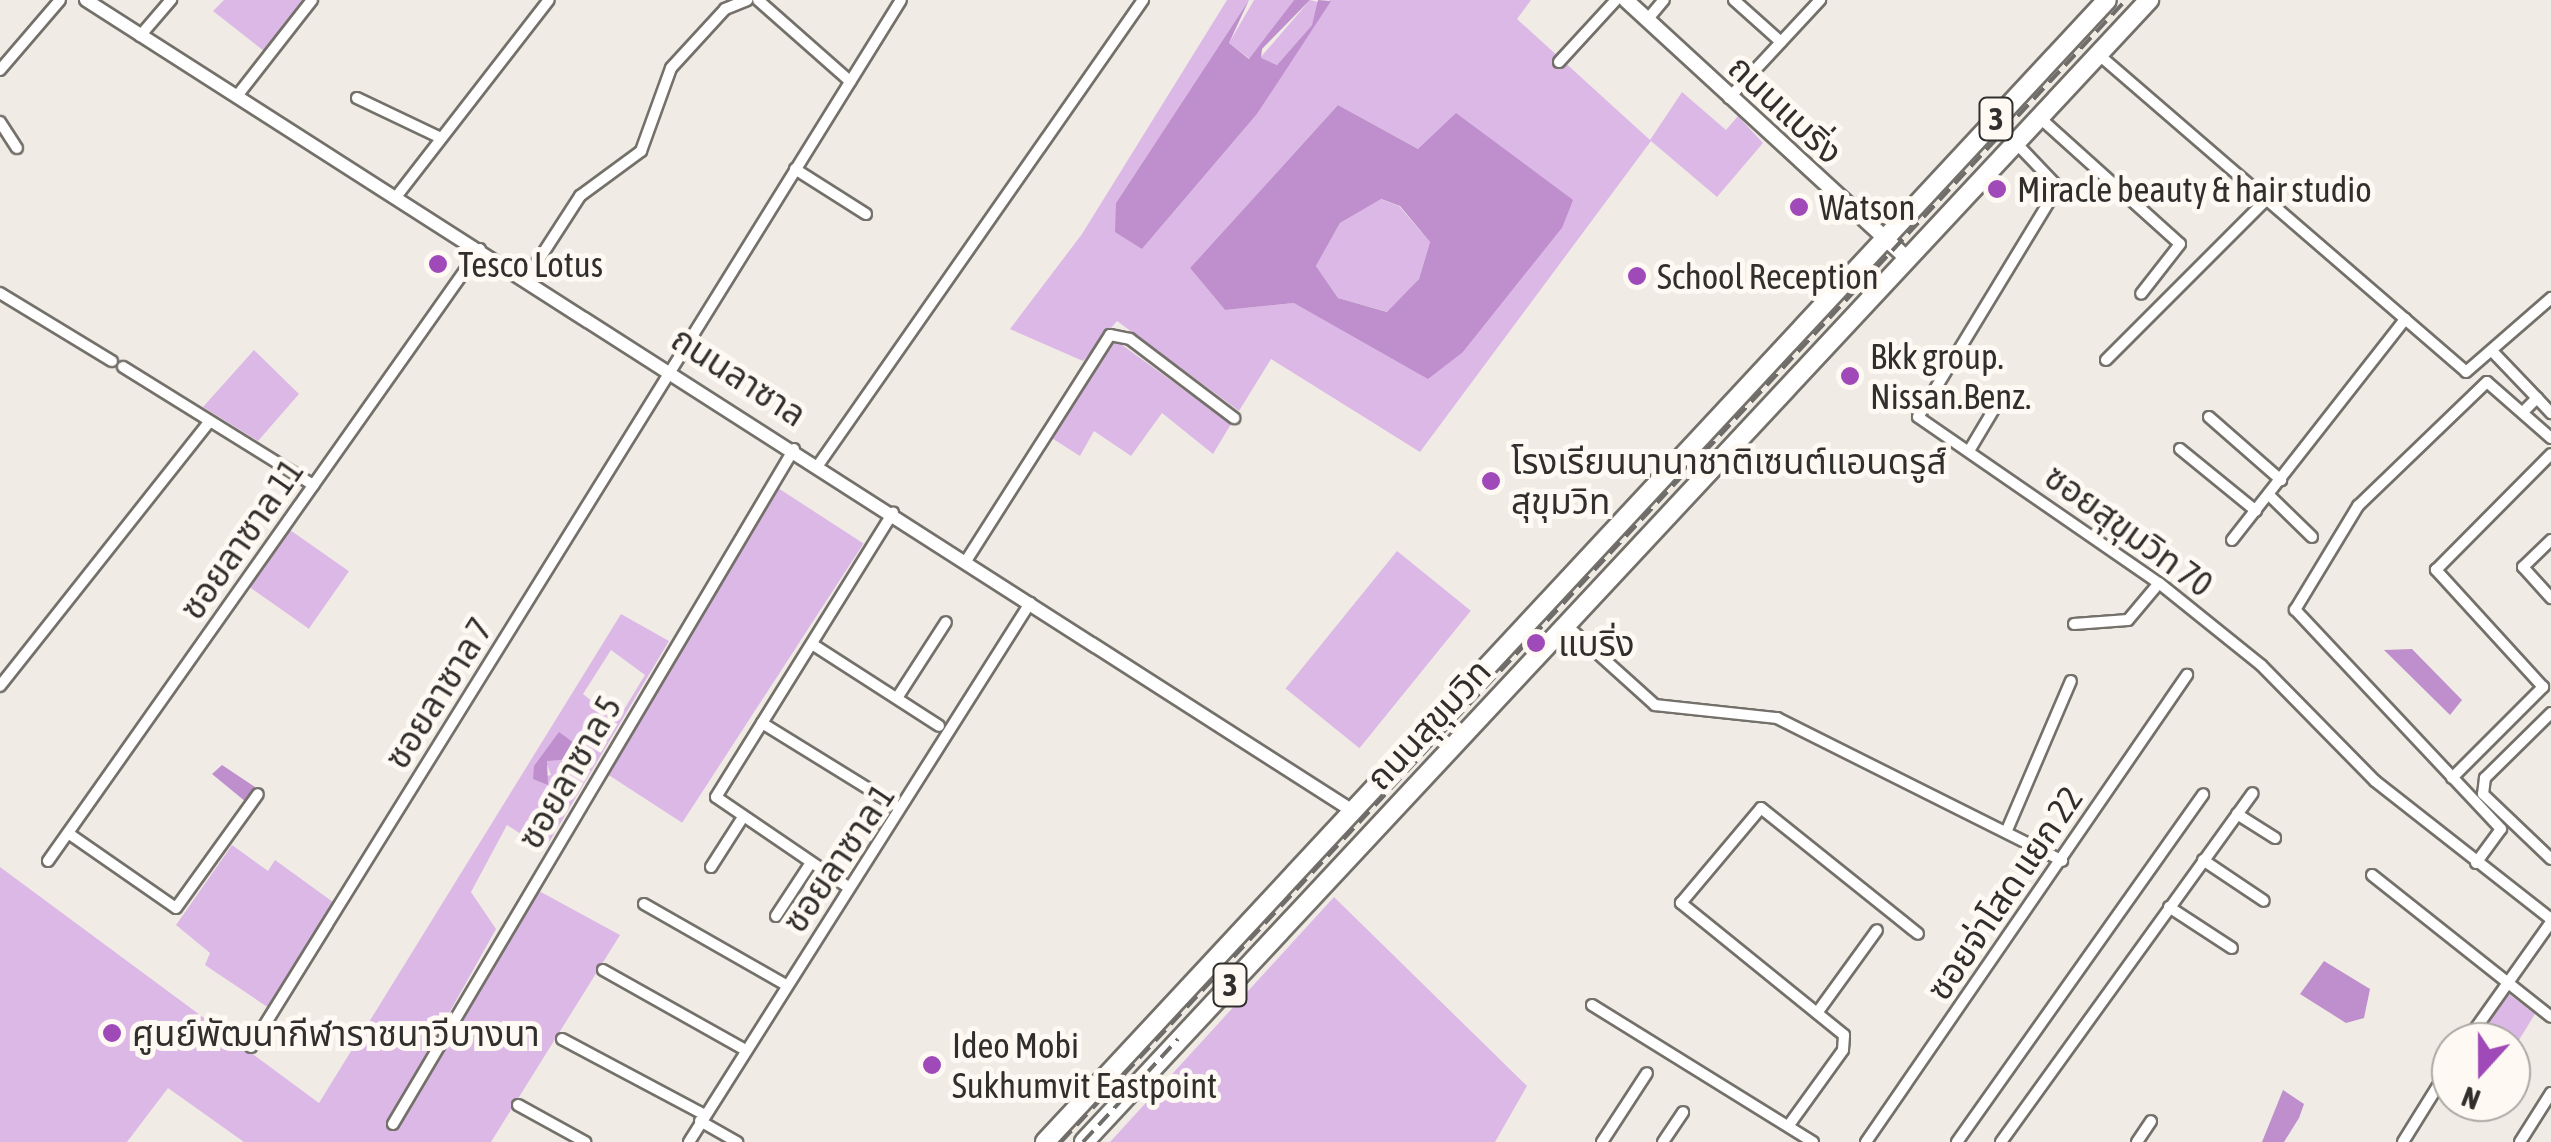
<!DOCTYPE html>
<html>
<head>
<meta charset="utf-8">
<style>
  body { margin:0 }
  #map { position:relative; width:2551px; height:1142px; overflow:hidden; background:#f0ece5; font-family:"Asap Condensed","Noto Sans Thai",sans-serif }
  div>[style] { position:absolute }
  .green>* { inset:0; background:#dcb8e7; transform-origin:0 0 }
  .water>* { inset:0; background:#be8fcc }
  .roads { filter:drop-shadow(2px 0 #74706a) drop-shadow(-2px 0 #74706a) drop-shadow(0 2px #74706a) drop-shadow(0 -2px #74706a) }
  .minor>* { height:10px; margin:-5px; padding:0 5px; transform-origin:5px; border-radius:5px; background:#fff }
  .tertiary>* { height:12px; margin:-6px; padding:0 6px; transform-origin:6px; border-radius:6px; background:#fff }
  .secondary>* { height:14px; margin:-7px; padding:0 7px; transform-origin:7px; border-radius:7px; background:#fff }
  .trunk>* { height:18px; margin:-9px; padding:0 9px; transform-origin:9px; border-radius:9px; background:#fff }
  .rail>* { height:4px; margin-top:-2px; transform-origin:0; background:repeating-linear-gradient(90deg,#6f6d69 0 15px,transparent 0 23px) }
  .dots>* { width:28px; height:28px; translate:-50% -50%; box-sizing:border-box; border:5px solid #fef9f2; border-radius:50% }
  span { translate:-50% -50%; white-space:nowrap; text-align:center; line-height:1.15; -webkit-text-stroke:10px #fef9f2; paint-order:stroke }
  .shield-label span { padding:2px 8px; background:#fef9f2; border:2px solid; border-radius:8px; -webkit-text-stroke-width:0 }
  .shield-label { font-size:32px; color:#312f2d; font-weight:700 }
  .street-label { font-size:35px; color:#312f2d }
  .poi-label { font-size:35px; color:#312f2d }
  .left { translate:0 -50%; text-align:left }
  .north { position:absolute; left:2431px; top:1022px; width:100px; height:100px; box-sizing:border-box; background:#fef9f2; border:2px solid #aca8a3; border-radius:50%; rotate:201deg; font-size:28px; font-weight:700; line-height:40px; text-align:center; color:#312f2d }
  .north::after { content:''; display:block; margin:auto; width:35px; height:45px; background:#9f4ab8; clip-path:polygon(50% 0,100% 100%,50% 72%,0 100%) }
</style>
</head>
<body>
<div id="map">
  <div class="green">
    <i style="clip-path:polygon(224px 0,307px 0,264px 51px,213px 11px)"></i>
    <i style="clip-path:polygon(evenodd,1227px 0,1249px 0,1116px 203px,1142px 249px,1257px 114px,1330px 0,1531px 0,1517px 19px,1650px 140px,1682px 92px,1726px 130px,1738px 116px,1763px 143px,1717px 197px,1651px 141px,1420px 452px,1271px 359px,1239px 411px,1117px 321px,1083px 361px,1010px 329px,1082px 234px,1227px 0,1338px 105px,1418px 149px,1429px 146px,1562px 228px,1463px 352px,1294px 303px,1225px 310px,1190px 268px,1338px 105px)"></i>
    <i style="clip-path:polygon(1254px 0,1294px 0,1250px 59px,1229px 43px)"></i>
    <i style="clip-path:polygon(1310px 0,1322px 3px,1312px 25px,1277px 65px,1260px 58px)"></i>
    <i style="clip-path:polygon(1380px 199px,1399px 206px,1430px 242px,1419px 279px,1388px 312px,1338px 298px,1316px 266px,1340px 223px)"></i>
    <i style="clip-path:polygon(1114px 339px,1231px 424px,1213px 454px,1162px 413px,1131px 456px,1094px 431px,1080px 456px,1050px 437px)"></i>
    <i style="clip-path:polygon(254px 350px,299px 394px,258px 441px,203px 407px)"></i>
    <i style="left:778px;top:488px;width:102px;height:333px;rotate:33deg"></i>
    <i style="left:290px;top:530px;width:72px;height:70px;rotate:35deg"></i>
    <i style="left:1397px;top:551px;width:95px;height:177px;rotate:39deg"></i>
    <i style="clip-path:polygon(evenodd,621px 614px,669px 641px,545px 849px,507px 825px,471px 892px,496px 929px,443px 1024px,453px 1034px,539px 891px,620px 935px,491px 1142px,244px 1142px,168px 1088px,127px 1142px,0 1142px,0 867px,319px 1103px,621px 614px,611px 650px,645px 675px,617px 721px,583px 694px,611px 650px,621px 614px,560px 733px,578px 763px,556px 756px,546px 762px,551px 775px,533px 779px,560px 733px)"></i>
    <i style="clip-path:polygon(232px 845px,268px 871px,275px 860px,333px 902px,269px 1008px,205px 965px,210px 953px,176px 925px)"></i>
    <i style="clip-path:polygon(1334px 897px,1527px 1086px,1495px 1142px,1110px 1142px)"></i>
    <i style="clip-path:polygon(2506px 992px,2535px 1014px,2511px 1053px,2511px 1042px,2473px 1042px)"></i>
  </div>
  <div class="water">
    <i style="clip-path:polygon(1249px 0,1229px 43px,1249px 59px,1294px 0,1310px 0,1262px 49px,1261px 58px,1277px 65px,1312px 25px,1318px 0,1331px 1px,1257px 114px,1142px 249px,1115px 232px,1116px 203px)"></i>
    <i style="clip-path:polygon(evenodd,1338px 105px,1418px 149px,1456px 113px,1573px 200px,1562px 228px,1463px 352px,1428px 379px,1294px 303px,1225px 310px,1190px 268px,1338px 105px,1381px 199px,1400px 206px,1430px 242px,1419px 279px,1387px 312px,1338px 298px,1316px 266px,1340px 223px,1381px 199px)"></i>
    <i style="clip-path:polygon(2412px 649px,2462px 700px,2450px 715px,2384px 650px)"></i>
    <i style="clip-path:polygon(559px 732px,593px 757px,547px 761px,548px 785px,533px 779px,534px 766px)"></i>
    <i style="clip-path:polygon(222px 765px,255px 787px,246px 802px,212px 774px)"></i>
    <i style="clip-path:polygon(2324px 961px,2370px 989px,2364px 1018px,2346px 1023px,2300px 994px)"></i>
    <i style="clip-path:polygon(2283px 1090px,2304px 1104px,2299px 1118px,2284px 1142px,2262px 1142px)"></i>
  </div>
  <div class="roads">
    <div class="minor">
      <i style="left:758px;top:0;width:123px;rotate:41.4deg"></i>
      <i style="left:1734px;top:0;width:63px;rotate:41.8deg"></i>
      <i style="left:1647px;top:20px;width:26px;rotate:-50deg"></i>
      <i style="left:140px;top:36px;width:48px;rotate:-49.3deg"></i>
      <i style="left:2098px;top:54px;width:486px;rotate:40.8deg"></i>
      <i style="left:2466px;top:372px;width:113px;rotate:-41deg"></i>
      <i style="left:1559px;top:62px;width:84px;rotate:-47.4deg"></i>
      <i style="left:0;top:70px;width:92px;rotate:-49.4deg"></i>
      <i style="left:237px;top:96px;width:122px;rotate:-52deg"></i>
      <i style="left:357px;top:98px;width:93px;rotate:25.5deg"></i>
      <i style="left:1729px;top:98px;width:134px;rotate:-47.1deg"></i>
      <i style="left:2040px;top:118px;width:188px;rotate:42deg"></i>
      <i style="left:2180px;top:244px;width:63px;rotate:128deg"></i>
      <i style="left:0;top:122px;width:31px;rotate:57deg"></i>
      <i style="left:2016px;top:143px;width:61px;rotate:46.3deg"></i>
      <i style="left:2058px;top:187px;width:269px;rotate:121.3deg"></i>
      <i style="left:1918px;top:417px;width:293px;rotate:34.6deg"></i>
      <i style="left:2159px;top:583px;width:131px;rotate:38.8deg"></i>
      <i style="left:2261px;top:665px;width:163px;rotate:45.5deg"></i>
      <i style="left:2375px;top:781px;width:224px;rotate:38.1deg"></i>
      <i style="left:795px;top:169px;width:84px;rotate:32.4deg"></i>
      <i style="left:396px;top:197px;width:249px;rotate:-52.2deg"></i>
      <i style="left:527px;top:278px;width:98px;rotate:-57.1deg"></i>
      <i style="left:580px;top:196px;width:76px;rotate:-36.4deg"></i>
      <i style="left:641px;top:151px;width:88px;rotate:-70.1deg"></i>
      <i style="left:671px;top:68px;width:80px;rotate:-47.5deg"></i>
      <i style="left:725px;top:9px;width:24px;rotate:-22deg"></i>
      <i style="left:0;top:293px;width:131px;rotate:31.3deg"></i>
      <i style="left:2493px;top:352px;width:64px;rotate:46.3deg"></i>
      <i style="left:2537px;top:398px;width:17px;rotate:135deg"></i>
      <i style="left:2106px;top:360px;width:228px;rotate:-45deg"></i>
      <i style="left:123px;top:367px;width:224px;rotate:31.8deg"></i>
      <i style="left:2537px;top:398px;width:21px;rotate:47deg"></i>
      <i style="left:2209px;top:417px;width:96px;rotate:41.2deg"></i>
      <i style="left:2180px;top:449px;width:98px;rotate:39.2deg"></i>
      <i style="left:1969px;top:451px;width:55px;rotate:-59.2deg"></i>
      <i style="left:819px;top:464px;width:566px;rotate:-55.07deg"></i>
      <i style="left:2269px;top:495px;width:60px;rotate:44.3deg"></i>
      <i style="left:2232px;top:540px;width:281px;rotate:-51.9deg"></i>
      <i style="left:2551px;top:540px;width:39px;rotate:136deg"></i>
      <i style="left:2523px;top:567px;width:42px;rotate:47.9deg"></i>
      <i style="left:966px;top:561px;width:268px;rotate:-57.5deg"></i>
      <i style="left:1110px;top:335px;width:20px;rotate:11deg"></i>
      <i style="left:1130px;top:339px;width:131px;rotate:37.2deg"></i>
      <i style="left:1565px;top:624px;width:121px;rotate:42deg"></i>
      <i style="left:1655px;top:705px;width:123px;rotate:6.1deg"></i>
      <i style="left:1777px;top:718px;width:319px;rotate:26.6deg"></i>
      <i style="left:2074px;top:624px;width:54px;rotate:-4.2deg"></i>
      <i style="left:2128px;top:620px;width:48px;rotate:-50deg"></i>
      <i style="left:812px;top:644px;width:151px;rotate:32.8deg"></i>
      <i style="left:0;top:686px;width:337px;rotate:-51.6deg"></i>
      <i style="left:897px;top:698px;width:90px;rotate:-57.2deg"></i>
      <i style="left:2551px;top:713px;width:93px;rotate:135.4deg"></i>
      <i style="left:2485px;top:778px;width:16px;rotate:97deg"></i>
      <i style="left:2483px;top:794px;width:94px;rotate:43.7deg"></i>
      <i style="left:762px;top:723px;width:156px;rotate:31.7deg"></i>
      <i style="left:2452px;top:778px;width:129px;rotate:-45deg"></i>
      <i style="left:2543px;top:687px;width:159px;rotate:-132.4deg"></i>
      <i style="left:2436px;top:570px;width:163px;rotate:-45.2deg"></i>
      <i style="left:2237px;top:814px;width:45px;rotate:32.3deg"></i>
      <i style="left:2007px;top:830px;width:162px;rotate:-66.8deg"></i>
      <i style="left:68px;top:833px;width:131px;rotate:34.8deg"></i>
      <i style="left:176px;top:908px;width:140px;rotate:-54.3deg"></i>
      <i style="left:2203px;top:860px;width:73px;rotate:33.9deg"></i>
      <i style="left:48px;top:861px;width:749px;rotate:-54.78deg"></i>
      <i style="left:2476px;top:863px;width:42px;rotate:-53.7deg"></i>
      <i style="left:2501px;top:829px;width:301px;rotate:-133.2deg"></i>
      <i style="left:2295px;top:610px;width:122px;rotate:-58.8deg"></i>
      <i style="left:2358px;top:506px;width:179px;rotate:-43.9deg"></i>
      <i style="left:2487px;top:382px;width:85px;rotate:41.2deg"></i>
      <i style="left:711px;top:867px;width:56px;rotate:-57.4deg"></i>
      <i style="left:2372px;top:875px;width:228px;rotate:38.4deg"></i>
      <i style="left:845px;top:885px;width:156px;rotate:-145.7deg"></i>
      <i style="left:716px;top:797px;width:335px;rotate:-58.1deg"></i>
      <i style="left:644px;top:904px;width:163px;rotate:29.7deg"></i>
      <i style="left:2169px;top:907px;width:75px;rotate:33.1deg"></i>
      <i style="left:776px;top:916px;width:62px;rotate:-56.8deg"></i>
      <i style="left:603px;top:970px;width:159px;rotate:29.3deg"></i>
      <i style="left:1592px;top:1005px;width:260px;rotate:31.8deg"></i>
      <i style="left:1817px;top:1013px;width:102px;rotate:-54.1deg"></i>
      <i style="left:562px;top:1039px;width:160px;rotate:28deg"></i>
      <i style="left:2466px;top:1042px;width:147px;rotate:-54.7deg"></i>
      <i style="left:251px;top:1047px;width:1232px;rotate:-58.17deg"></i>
      <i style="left:518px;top:1105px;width:77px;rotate:28.9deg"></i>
      <i style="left:700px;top:1121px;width:43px;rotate:29.6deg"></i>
      <i style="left:393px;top:1124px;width:785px;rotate:-59.29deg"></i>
      <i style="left:1789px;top:1125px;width:92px;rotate:-54.2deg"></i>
      <i style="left:1843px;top:1050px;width:15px;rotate:-86deg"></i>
      <i style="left:1844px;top:1035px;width:210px;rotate:-141deg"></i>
      <i style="left:1681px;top:903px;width:124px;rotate:-49.9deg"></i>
      <i style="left:1761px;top:808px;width:201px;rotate:38.7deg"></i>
      <i style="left:689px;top:1142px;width:638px;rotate:-57.68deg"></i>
      <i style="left:1602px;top:1142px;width:82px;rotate:-56.9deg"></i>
      <i style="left:1663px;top:1142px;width:36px;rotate:-56deg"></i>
      <i style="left:1866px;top:1142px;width:567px;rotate:-55.5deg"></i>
      <i style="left:1957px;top:1142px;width:426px;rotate:-54.7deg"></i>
      <i style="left:2001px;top:1142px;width:430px;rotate:-54.2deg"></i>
      <i style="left:2137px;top:1142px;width:25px;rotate:-56deg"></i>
      <i style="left:2403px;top:1142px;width:91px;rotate:-58.1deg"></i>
      <i style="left:2520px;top:1142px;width:58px;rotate:-57.7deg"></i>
    </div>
    <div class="tertiary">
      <i style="left:86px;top:0;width:1506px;rotate:32.63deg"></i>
    </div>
    <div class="secondary">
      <i style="left:1626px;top:0;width:381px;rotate:42.6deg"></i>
    </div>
    <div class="trunk">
      <i style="left:1045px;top:1142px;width:1559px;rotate:-47.08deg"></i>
      <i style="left:1084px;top:1142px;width:1562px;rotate:-47deg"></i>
    </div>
  </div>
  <div class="rail">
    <i style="left:1061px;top:1142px;width:1562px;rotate:-47deg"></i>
    <i style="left:1083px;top:1142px;width:140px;rotate:-47.3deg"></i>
  </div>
  <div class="dots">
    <i style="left:1997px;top:189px;background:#9f4ab8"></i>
    <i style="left:1799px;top:207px;background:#9f4ab8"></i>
    <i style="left:438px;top:264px;background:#9f4ab8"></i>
    <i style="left:1637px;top:276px;background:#9f4ab8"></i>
    <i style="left:1850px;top:376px;background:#9f4ab8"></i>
    <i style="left:1491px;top:481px;background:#9f4ab8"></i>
    <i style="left:1536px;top:643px;background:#9f4ab8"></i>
    <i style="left:112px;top:1033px;background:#9f4ab8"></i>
    <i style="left:932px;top:1065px;background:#9f4ab8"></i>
  </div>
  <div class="shield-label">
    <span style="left:1996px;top:119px">3</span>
    <span style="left:1230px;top:985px">3</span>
  </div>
  <div class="street-label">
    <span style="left:1786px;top:109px;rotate:43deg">ถนนแบริ่ง</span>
    <span style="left:739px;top:376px;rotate:33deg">ถนนลาซาล</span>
    <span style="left:2129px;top:530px;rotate:36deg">ซอยสุขุมวิท 70</span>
    <span style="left:241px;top:539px;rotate:-55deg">ซอยลาซาล 11</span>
    <span style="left:438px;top:693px;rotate:-58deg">ซอยลาซาล 7</span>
    <span style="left:1428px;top:724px;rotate:-47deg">ถนนสุขุมวิท</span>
    <span style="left:569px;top:772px;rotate:-60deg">ซอยลาซาล 5</span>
    <span style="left:838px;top:858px;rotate:-56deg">ซอยลาซาล 1</span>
    <span style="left:2004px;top:893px;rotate:-56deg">ซอยจ่าโสด แยก 22</span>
  </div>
  <div class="poi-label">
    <span class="left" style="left:2017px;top:189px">Miracle beauty &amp; hair studio</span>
    <span class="left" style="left:1819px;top:207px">Watson</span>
    <span class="left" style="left:458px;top:264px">Tesco Lotus</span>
    <span class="left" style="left:1657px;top:276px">School Reception</span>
    <span class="left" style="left:1870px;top:376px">Bkk group.<br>Nissan.Benz.</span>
    <span class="left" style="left:1511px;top:481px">โรงเรียนนานาชาติเซนต์แอนดรูส์<br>สุขุมวิท</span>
    <span class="left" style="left:1558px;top:643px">แบริ่ง</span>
    <span class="left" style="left:132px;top:1033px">ศูนย์พัฒนากีฬาราชนาวีบางนา</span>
    <span class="left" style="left:952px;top:1065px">Ideo Mobi<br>Sukhumvit Eastpoint</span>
  </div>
  <div class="north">N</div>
</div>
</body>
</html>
